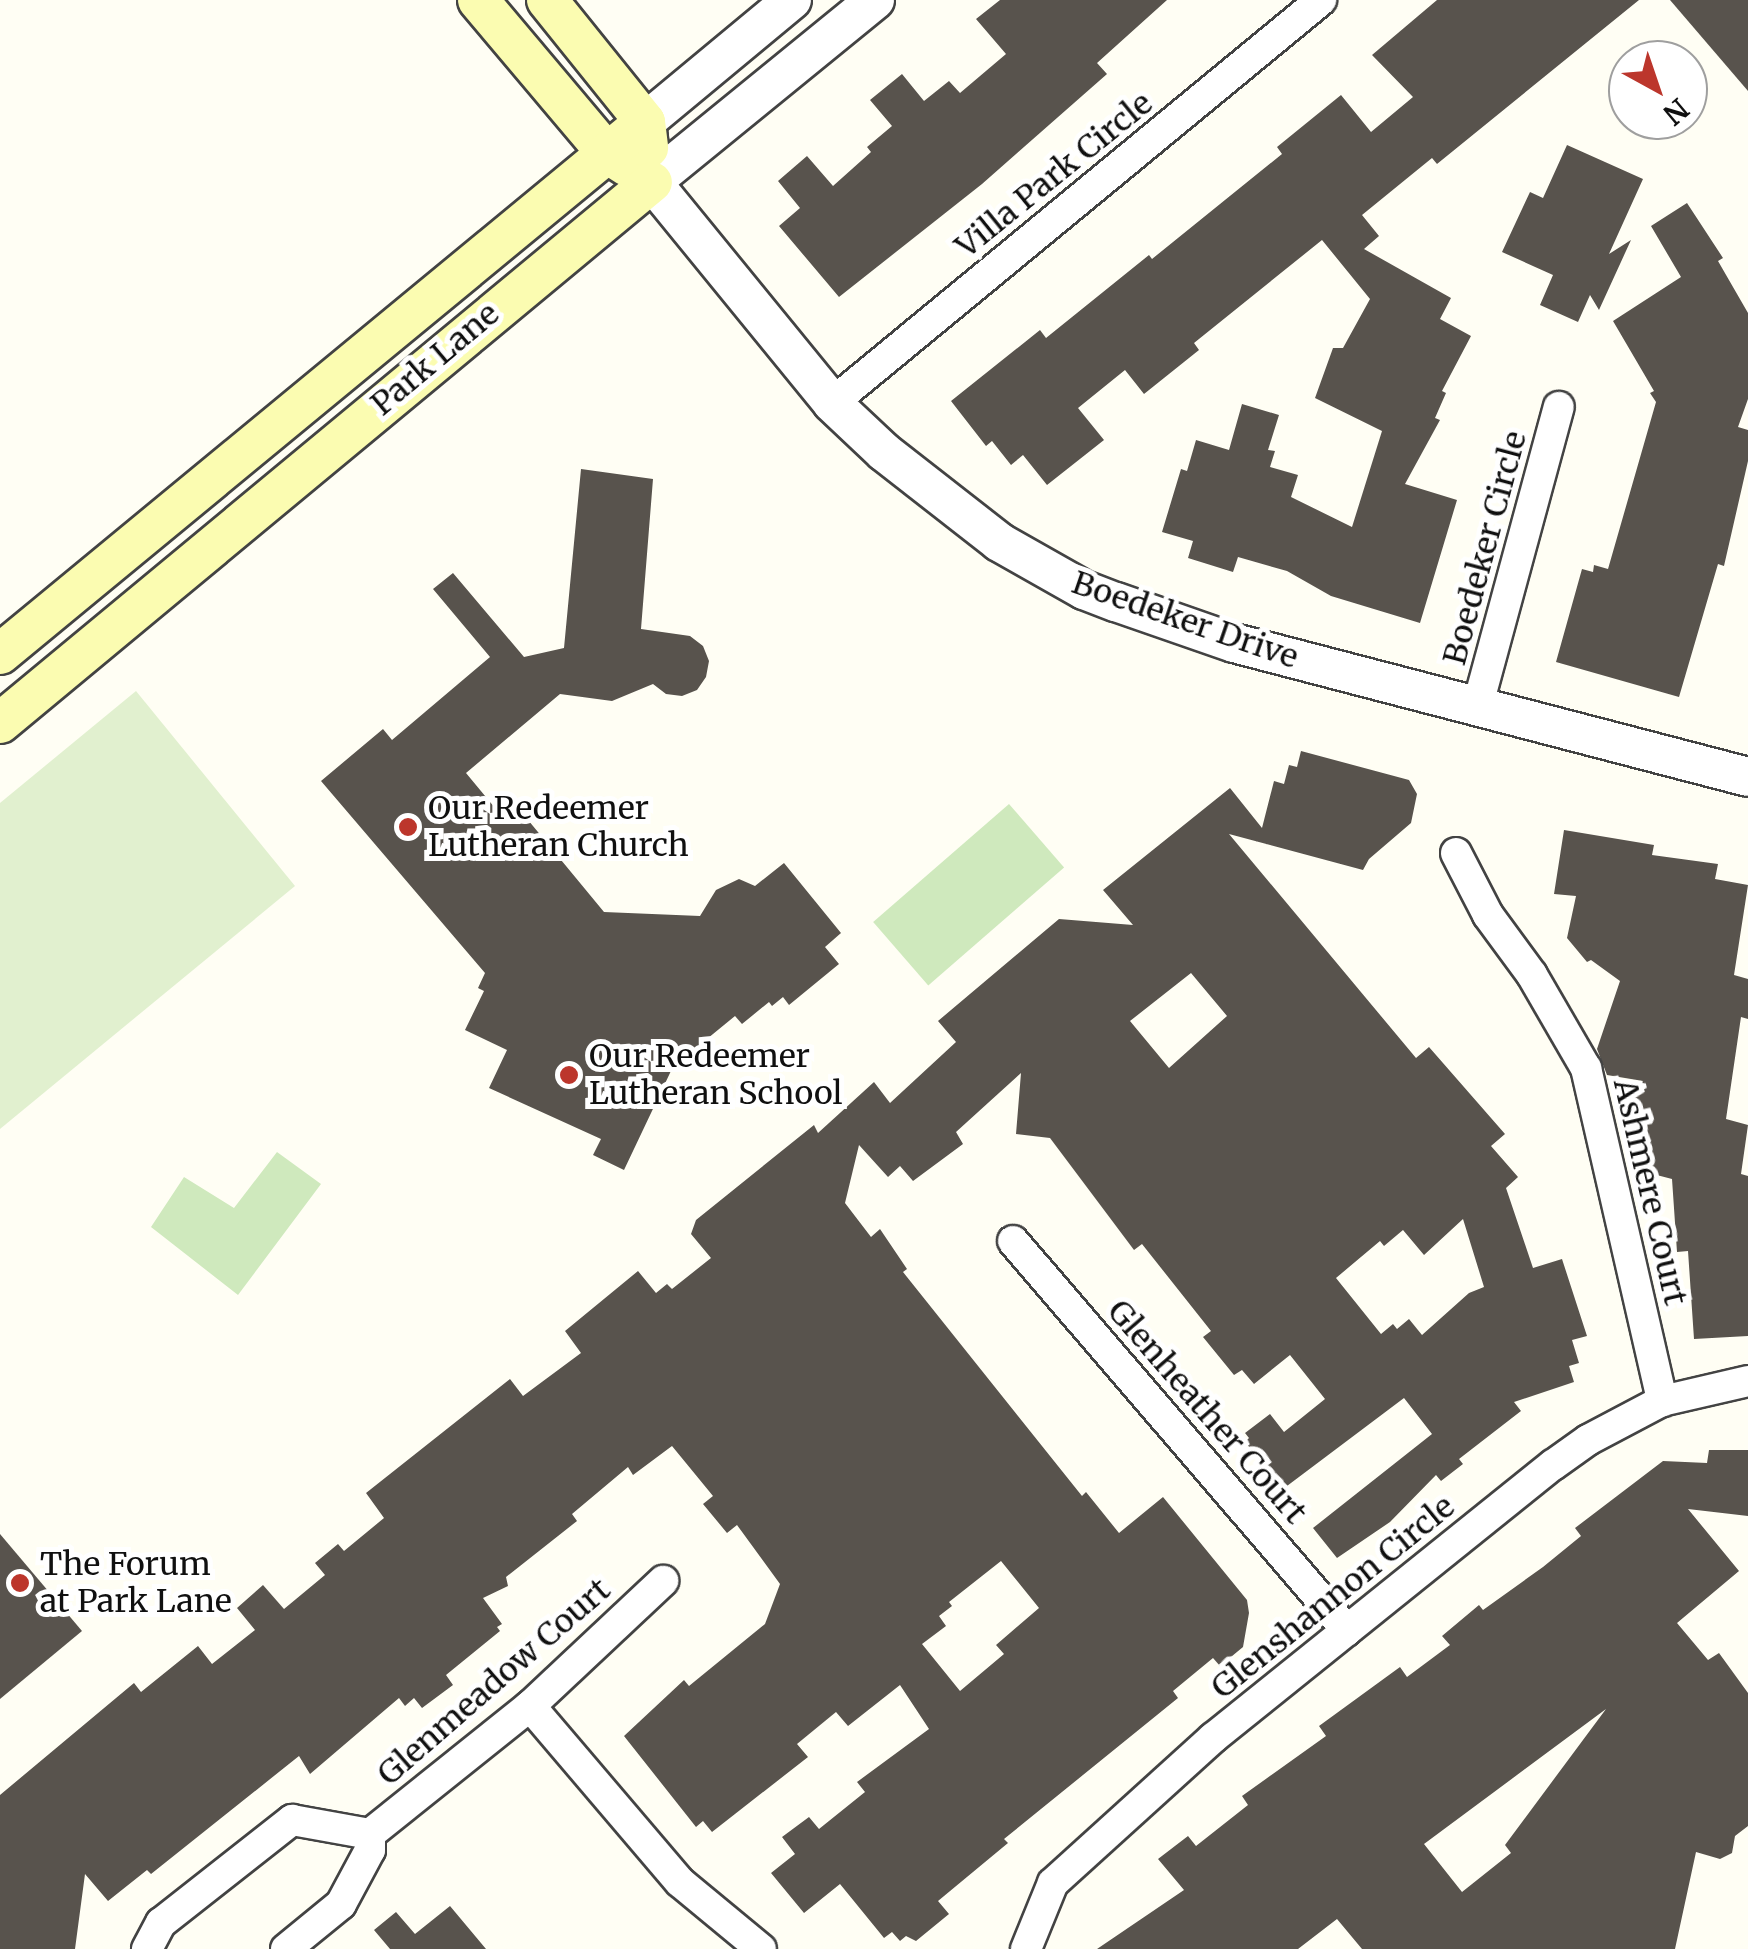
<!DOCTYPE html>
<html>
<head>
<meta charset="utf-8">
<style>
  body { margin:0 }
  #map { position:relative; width:1748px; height:1949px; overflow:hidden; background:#fffef4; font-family:Merriweather,serif }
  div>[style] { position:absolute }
  .green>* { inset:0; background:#cfe9bd; transform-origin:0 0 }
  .pitch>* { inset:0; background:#e1f0cf }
  .building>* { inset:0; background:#58534d }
  .roads { filter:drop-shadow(2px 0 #434343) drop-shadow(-2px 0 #434343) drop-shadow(0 2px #434343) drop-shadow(0 -2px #434343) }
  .minor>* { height:30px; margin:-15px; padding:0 15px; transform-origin:15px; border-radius:15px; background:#fff }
  .tertiary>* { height:38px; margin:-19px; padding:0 19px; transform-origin:19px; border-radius:19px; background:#fff }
  .secondary>* { height:40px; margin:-20px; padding:0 20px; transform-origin:20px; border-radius:20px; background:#fbfcb1 }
  .dots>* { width:28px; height:28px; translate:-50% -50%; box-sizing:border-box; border:5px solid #fff; border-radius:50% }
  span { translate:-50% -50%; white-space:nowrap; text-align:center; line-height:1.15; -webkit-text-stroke:10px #fff; paint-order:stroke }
  .street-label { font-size:32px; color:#101010 }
  .poi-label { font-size:32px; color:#101010 }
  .left { translate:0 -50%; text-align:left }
  .north { position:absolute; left:1608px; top:40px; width:100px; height:100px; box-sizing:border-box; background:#fff; border:2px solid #9f9f9f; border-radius:50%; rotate:140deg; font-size:28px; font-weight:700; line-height:40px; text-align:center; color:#101010 }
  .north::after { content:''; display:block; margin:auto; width:35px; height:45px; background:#bc362c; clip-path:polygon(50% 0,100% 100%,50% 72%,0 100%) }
</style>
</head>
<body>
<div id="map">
  <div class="green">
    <i style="left:1009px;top:804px;width:84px;height:180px;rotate:49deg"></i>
    <i style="clip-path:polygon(277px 1152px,321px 1184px,238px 1295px,151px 1227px,184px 1177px,234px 1208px)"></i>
  </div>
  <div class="pitch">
    <i style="clip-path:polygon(136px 691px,295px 886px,0 1129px,0 803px)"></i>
  </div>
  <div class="building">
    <i style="clip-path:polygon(1000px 0,1167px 0,1097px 63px,1107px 74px,982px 184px,839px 297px,779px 226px,800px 208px,778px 181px,807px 156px,833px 186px,871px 152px,867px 147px,892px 126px,870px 100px,902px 74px,924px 101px,949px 81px,960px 93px,1006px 54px,976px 19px)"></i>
    <i style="clip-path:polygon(1437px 0,1639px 0,1437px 164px,1432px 158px,1362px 215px,1379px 236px,1364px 249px,1451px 298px,1440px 319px,1471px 336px,1442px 391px,1446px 393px,1435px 418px,1440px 420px,1405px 484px,1457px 500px,1420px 623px,1331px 596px,1287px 571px,1238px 557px,1233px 572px,1188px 558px,1193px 541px,1162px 532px,1181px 469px,1187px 471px,1196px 440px,1229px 450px,1242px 404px,1279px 415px,1268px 450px,1275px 451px,1270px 467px,1298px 475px,1291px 497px,1352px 527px,1382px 431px,1315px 398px,1333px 348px,1343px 348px,1370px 299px,1322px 240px,1194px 343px,1199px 350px,1144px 394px,1125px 370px,1078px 408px,1104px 440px,1047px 485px,1023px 455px,1011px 465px,992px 441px,986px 446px,951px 401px,1040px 330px,1046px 338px,1149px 255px,1152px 259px,1282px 154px,1277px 147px,1341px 95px,1371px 132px,1413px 97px,1372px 55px)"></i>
    <i style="clip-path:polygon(1670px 0,1748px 0,1748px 91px)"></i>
    <i style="clip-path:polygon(1567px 145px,1643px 179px,1609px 254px,1631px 240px,1599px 310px,1590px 295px,1578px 322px,1540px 305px,1553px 275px,1502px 252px,1530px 192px,1543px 198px)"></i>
    <i style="clip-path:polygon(1687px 203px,1723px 258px,1718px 261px,1748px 313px,1748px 399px,1738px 427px,1748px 430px,1748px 461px,1724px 566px,1718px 564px,1679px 697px,1556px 662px,1582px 569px,1593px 572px,1594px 565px,1608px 569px,1656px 402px,1650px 393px,1654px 391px,1613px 321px,1681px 277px,1651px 226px)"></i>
    <i style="clip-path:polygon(581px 469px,653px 479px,641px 629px,690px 636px,703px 646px,709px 661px,706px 677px,697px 690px,682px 696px,666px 694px,653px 684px,612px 701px,560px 694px,466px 773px,500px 814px,514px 803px,604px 912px,700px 916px,716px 890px,739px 879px,755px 886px,784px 863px,841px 933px,825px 947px,839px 964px,789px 1005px,783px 997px,772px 1006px,769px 1002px,742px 1024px,735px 1016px,691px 1052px,679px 1054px,624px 1170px,593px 1155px,601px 1139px,489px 1088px,507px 1050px,465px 1030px,484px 991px,478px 988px,485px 973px,321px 781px,383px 729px,392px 740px,490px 657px,433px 589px,453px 573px,524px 657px,564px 648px)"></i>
    <i style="clip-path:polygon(evenodd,1301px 751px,1409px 780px,1417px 794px,1411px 823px,1369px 859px,1363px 870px,1229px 834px,1416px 1058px,1429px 1047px,1505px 1134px,1491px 1146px,1518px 1177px,1506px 1188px,1533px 1268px,1562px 1259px,1587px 1336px,1572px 1340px,1579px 1363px,1569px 1366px,1574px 1382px,1514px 1402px,1521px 1411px,1459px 1459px,1463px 1464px,1441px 1481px,1436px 1475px,1390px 1522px,1337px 1558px,1313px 1528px,1432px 1434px,1404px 1398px,1283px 1489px,1245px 1442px,1249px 1438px,1245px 1433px,1270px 1414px,1284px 1432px,1325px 1399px,1290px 1355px,1254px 1384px,1242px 1370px,1234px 1375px,1203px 1337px,1211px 1331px,1142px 1244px,1134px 1250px,1050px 1138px,1016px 1134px,1021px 1073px,956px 1132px,963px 1144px,913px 1181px,900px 1166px,888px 1177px,859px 1145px,845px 1203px,871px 1237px,880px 1229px,907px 1269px,903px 1272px,1082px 1496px,1086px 1492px,1119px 1533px,1163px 1497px,1247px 1600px,1249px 1613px,1243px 1647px,1220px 1666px,1213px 1658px,1173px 1691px,1178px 1698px,1004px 1839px,1008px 1843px,938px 1901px,949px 1914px,916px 1941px,906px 1936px,900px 1941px,892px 1932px,884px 1938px,840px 1884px,804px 1913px,771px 1873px,795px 1854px,782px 1837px,809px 1817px,819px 1829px,865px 1792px,857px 1782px,929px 1729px,900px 1685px,848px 1726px,836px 1712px,797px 1744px,808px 1757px,712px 1832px,703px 1821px,696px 1827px,624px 1736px,684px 1680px,689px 1686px,765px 1624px,780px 1584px,737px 1525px,727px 1533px,703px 1504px,713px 1496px,672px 1446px,633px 1475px,628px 1467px,572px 1514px,577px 1521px,506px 1577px,508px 1586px,483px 1598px,502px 1624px,497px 1627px,500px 1631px,446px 1675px,453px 1685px,422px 1708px,414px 1698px,405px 1706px,399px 1698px,310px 1774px,299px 1756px,151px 1874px,147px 1870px,108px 1901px,85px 1874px,75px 1949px,0 1949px,0 1795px,134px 1683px,141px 1692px,198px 1646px,212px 1664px,255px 1630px,237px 1608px,263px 1585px,284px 1609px,325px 1575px,315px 1563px,338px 1544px,344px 1551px,384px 1518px,366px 1493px,510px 1379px,523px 1396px,581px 1353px,565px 1331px,638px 1271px,656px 1293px,667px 1284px,672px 1289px,711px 1258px,691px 1234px,696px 1220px,814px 1125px,818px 1133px,874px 1082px,890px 1103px,956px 1042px,938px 1021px,1059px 919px,1133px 925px,1103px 890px,1230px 788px,1262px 828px,1274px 781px,1284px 784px,1289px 765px,1297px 767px,1301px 751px,1191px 973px,1227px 1016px,1169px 1068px,1130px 1021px,1191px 973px,1301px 751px,1463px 1219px,1484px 1287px,1469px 1293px,1422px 1335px,1409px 1319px,1397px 1329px,1393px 1324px,1381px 1334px,1336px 1278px,1380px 1241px,1384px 1246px,1403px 1230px,1424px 1255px,1463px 1219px,1301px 751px,1001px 1561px,1039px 1608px,996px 1645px,1004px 1654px,960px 1691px,922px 1644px,946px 1626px,939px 1616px,952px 1606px,949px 1602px,1001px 1561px)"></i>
    <i style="clip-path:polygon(1564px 830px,1654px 845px,1652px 855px,1718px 864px,1715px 879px,1748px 885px,1734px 975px,1748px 979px,1748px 1019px,1741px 1017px,1726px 1119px,1748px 1125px,1741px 1174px,1748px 1176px,1748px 1336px,1694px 1339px,1688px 1251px,1677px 1252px,1672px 1179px,1649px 1173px,1652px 1163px,1616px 1111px,1643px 1081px,1607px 1075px,1597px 1049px,1620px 981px,1591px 960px,1587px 962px,1567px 938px,1576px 896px,1554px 894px)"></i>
    <i style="clip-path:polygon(evenodd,1709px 1450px,1748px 1450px,1748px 1516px,1688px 1509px,1739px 1571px,1677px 1623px,1708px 1660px,1719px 1653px,1748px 1693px,1748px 1826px,1735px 1836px,1732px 1853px,1720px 1859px,1696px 1852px,1675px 1949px,1362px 1949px,1337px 1919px,1298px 1949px,1097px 1949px,1184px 1890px,1158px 1859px,1188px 1836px,1196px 1846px,1248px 1805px,1242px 1796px,1326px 1736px,1319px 1726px,1400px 1667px,1407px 1677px,1450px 1645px,1442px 1636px,1479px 1605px,1483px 1610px,1543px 1567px,1581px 1536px,1575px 1528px,1663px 1461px,1707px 1463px,1709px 1450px,1606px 1709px,1505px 1845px,1511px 1853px,1462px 1892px,1424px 1844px,1606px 1709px)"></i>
    <i style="clip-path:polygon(0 1534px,82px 1631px,0 1699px)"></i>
    <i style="clip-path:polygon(450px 1906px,486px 1949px,390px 1949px,374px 1930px,396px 1912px,415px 1934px)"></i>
  </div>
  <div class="roads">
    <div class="minor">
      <i style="left:832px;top:403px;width:634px;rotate:-39.49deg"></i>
      <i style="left:1477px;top:708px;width:312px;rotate:-74.8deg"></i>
      <i style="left:1456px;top:853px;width:70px;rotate:62.7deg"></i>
      <i style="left:1488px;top:915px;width:74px;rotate:53.7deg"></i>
      <i style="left:1532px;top:975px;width:108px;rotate:59.9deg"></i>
      <i style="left:1586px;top:1068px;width:342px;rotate:77.1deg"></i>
      <i style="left:1013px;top:1241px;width:513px;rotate:49.35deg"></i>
      <i style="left:530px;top:1706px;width:231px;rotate:49.6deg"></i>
      <i style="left:680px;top:1882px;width:105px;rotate:39.6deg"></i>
      <i style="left:147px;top:1949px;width:30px;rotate:-62deg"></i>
      <i style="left:161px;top:1923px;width:167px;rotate:-38.2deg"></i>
      <i style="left:292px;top:1820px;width:79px;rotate:10.2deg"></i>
      <i style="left:286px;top:1949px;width:71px;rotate:-39.3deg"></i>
      <i style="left:341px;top:1904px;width:61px;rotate:-61.8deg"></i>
      <i style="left:370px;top:1850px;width:16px;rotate:-90deg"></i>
      <i style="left:370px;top:1834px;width:205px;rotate:-38.7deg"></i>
      <i style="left:530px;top:1706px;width:183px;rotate:-43.2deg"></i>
      <i style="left:1026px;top:1949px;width:71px;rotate:-67.8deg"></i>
      <i style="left:1053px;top:1883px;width:216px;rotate:-42.2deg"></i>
      <i style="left:1213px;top:1738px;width:436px;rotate:-38.8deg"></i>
      <i style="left:1553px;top:1465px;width:43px;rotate:-35.5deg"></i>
      <i style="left:1588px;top:1440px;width:84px;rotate:-27.8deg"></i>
      <i style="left:1662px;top:1401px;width:88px;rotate:-13.1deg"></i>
    </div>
    <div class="tertiary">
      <i style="left:875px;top:0;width:288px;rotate:140.8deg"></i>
      <i style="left:652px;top:182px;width:285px;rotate:50.8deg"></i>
      <i style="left:832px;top:403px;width:71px;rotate:43.3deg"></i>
      <i style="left:884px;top:452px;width:146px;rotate:38deg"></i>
      <i style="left:999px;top:542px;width:98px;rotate:29.5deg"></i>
      <i style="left:1084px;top:590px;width:34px;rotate:21deg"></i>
      <i style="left:1116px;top:602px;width:125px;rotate:19.2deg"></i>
      <i style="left:1234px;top:643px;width:531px;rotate:14.61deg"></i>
      <i style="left:645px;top:122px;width:191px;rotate:-39.7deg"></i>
    </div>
    <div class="secondary">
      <i style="left:478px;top:0;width:200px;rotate:49.9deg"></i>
      <i style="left:607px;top:153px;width:24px;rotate:33deg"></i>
      <i style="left:547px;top:0;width:156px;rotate:51.2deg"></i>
      <i style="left:645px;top:122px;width:26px;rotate:83deg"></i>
      <i style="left:0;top:654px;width:836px;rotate:-39.52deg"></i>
      <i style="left:0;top:723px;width:847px;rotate:-39.68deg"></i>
    </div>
  </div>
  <div class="dots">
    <i style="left:408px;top:827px;background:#bc362c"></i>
    <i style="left:569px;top:1075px;background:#bc362c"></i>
    <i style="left:20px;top:1583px;background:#bc362c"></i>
  </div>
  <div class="street-label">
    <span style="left:1054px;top:175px;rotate:-39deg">Villa Park Circle</span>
    <span style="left:435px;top:359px;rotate:-40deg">Park Lane</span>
    <span style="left:1485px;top:548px;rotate:-75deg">Boedeker Circle</span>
    <span style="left:1185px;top:620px;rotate:19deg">Boedeker Drive</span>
    <span style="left:1650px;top:1192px;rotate:77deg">Ashmere Court</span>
    <span style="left:1207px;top:1412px;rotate:49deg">Glenheather Court</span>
    <span style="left:1333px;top:1597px;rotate:-39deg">Glenshannon Circle</span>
    <span style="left:494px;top:1682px;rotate:-41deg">Glenmeadow Court</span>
  </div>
  <div class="poi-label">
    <span class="left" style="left:428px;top:827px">Our Redeemer<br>Lutheran Church</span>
    <span class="left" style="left:589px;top:1075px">Our Redeemer<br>Lutheran School</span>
    <span class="left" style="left:40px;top:1583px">The Forum<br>at Park Lane</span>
  </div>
  <div class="north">N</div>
</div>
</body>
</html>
